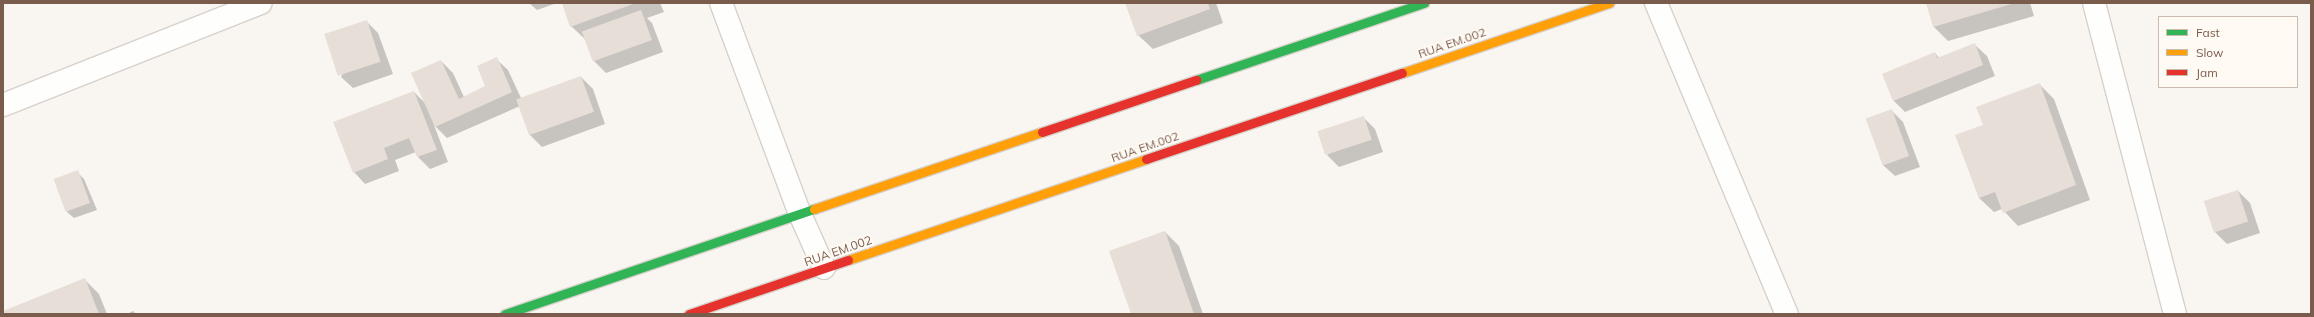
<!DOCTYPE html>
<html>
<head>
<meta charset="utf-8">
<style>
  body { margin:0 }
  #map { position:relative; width:2314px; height:317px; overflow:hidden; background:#f9f5f0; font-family:Mulish,sans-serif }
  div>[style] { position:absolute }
  .shadow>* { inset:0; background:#0003 }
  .building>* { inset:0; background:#e6ded7; transform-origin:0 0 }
  .roads { filter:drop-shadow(1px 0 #d7d1cb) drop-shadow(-1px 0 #d7d1cb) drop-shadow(0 1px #d7d1cb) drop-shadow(0 -1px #d7d1cb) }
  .street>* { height:22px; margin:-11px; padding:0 11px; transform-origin:11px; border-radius:11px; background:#fefefd }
  .fast>* { height:9px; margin:-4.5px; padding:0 4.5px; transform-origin:4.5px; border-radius:4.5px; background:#30b455 }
  .slow>* { height:9px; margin:-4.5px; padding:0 4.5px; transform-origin:4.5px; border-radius:4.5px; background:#ff9f0a }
  .jam>* { height:9px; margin:-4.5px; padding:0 4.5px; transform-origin:4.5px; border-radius:4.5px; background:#e5322d }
  span { translate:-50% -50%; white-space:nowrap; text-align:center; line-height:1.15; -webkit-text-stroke:4px #fffaf3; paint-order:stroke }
  .street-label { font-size:12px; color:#7a5c4d }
  .frame { position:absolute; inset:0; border:4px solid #7a5c4d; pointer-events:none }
  .legend { position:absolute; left:2158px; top:16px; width:140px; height:72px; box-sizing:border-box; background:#fffaf3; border:1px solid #cabbb1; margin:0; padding:5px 7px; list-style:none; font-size:12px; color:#7a5c4d }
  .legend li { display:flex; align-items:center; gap:8px; height:20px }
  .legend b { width:20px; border:1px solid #cabbb1 }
</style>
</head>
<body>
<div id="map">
  <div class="shadow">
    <i style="clip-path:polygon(529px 3px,557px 3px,537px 10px)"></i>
    <i style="clip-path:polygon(563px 3px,660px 3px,664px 12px,647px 18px,652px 23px,663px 52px,606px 73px,594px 61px,586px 40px,571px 26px)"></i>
    <i style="clip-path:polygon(1126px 3px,1216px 3px,1223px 23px,1153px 49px,1138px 35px)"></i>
    <i style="clip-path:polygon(1927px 3px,2030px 3px,2034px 16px,1948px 41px,1934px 27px)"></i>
    <i style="clip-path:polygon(366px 21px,378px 33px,393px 74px,353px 88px,341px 77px)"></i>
    <i style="clip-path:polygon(1975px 45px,1987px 56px,1995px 76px,1905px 112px,1893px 100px,1935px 53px,1940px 59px)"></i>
    <i style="clip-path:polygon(496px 59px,508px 70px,521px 98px,581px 77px,593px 89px,605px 124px,542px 147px,530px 135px,520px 106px,447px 138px,434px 125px,448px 162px,430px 169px,418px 157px,416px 152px,395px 160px,399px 171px,365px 184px,354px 172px,414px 92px,425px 103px,441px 61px,453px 73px,464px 97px,487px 87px)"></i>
    <i style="clip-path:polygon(2039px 84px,2054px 99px,2090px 200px,2018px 226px,2002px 209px,1994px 212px,1979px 198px,1957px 136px,1984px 126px)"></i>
    <i style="clip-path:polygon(1892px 111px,1903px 122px,1920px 167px,1895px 176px,1883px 165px,1867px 120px)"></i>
    <i style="clip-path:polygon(1363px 117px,1375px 129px,1383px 152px,1339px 167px,1327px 155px)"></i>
    <i style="clip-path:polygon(77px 172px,84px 179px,97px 210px,74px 218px,67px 212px)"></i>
    <i style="clip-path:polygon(2238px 191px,2250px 203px,2260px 233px,2227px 244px,2215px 232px)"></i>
    <i style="clip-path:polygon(1165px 232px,1179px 246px,1203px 314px,1132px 314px)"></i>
    <i style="clip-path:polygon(85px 280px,99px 294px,107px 314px,3px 314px,3px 312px)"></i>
    <i style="clip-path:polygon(133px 311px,136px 314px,127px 314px)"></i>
  </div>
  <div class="building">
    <i style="clip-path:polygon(562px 3px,636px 3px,570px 27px)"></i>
    <i style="clip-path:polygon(1125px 3px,1208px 3px,1210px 9px,1137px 36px)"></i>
    <i style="clip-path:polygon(1926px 3px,2015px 3px,1933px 27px)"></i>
    <i style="left:641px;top:10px;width:32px;height:63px;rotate:70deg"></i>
    <i style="left:367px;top:20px;width:44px;height:45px;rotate:72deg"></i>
    <i style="clip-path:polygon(1975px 43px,1983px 65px,1893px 101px,1882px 74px,1935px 52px,1937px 58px)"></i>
    <i style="clip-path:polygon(497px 57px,512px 92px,435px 127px,411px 73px,441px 60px,459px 99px,485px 86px,477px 66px)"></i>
    <i style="left:581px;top:76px;width:38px;height:69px;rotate:70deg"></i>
    <i style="clip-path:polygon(2040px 83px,2076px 185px,2003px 213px,1995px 192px,1979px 198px,1955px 135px,1983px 125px,1976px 107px)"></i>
    <i style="clip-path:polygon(414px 91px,437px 150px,417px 157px,409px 138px,384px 148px,388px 159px,353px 173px,333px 122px)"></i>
    <i style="left:1892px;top:109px;width:50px;height:28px;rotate:70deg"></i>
    <i style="left:1364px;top:116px;width:25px;height:49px;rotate:72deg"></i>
    <i style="left:78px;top:170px;width:35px;height:26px;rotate:70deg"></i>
    <i style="left:2238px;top:190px;width:33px;height:36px;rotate:72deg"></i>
    <i style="clip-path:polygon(1165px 231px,1194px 314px,1131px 314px,1109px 251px)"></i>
    <i style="clip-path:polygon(85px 278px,99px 314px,3px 314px,3px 311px)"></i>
  </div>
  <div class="roads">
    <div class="street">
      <i style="left:721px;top:3px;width:225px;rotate:69.5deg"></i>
      <i style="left:800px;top:214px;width:59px;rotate:66deg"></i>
      <i style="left:1656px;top:3px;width:337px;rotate:67.2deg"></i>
      <i style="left:2094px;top:3px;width:321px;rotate:75.4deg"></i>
      <i style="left:3px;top:105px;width:277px;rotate:-21.6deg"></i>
    </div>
    <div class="fast">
      <i style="left:1196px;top:80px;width:241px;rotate:-18.7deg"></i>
      <i style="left:505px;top:314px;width:326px;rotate:-18.8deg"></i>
    </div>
    <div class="slow">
      <i style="left:1402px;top:73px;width:219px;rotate:-18.7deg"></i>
      <i style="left:814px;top:209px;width:241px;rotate:-18.7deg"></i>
      <i style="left:848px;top:260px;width:315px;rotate:-18.7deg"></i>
    </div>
    <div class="jam">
      <i style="left:1042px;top:132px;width:163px;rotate:-18.7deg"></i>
      <i style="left:1146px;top:159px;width:270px;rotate:-18.6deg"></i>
      <i style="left:689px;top:314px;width:168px;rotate:-18.8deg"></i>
    </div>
  </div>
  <div class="street-label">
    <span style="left:1452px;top:43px;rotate:-19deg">RUA EM.002</span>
    <span style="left:1145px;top:147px;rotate:-19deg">RUA EM.002</span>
    <span style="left:838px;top:251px;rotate:-19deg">RUA EM.002</span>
  </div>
  <div class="frame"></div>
  <ul class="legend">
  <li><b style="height:5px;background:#30b455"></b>Fast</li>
  <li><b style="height:5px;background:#ff9f0a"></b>Slow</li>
  <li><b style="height:5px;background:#e5322d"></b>Jam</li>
  </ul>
</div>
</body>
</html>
